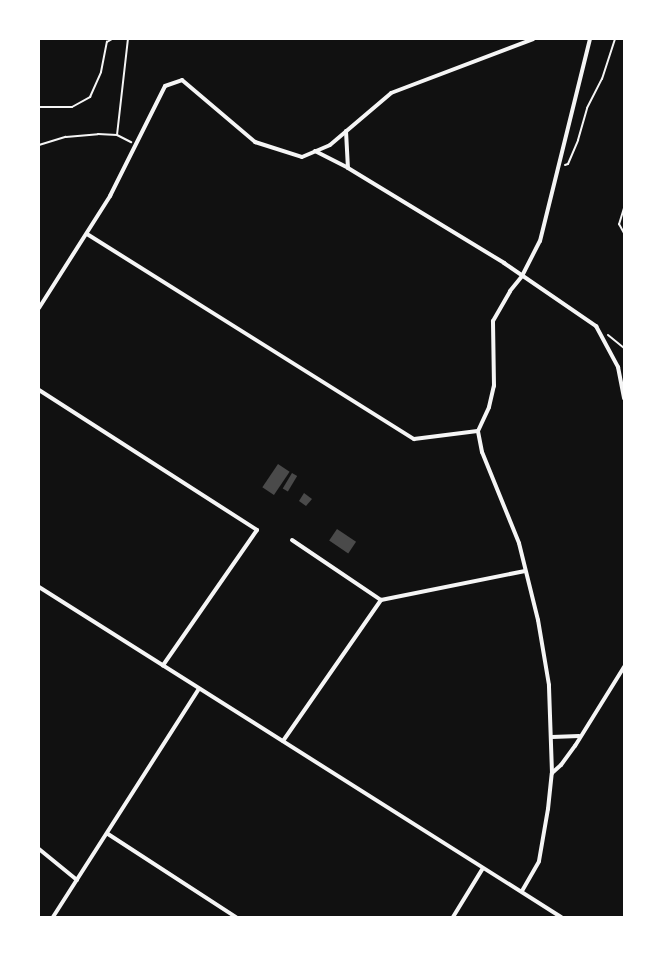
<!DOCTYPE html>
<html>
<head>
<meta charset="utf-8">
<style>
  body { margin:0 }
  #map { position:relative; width:663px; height:956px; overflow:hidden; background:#111; font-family:Roboto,sans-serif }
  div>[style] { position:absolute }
  .building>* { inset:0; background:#4a4a4a; transform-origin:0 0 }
  .path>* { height:2px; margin:-1px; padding:0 1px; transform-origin:1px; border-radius:1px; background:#f5f5f5 }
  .service>* { height:2px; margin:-1px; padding:0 1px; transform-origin:1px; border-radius:1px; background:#f5f5f5 }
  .minor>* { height:4px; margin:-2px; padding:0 2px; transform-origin:2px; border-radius:2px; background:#f5f5f5 }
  span { translate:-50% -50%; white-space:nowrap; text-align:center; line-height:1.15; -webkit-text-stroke:4.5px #fff; paint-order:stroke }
  .frame { position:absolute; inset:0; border:40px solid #fff; pointer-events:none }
</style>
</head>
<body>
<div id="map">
  <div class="building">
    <i style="left:278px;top:464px;width:14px;height:28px;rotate:34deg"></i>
    <i style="left:292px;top:473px;width:6px;height:18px;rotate:31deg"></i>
    <i style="clip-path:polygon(304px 493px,312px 499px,306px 506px,299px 501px)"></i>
    <i style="left:337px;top:529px;width:23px;height:14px;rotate:34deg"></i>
  </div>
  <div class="path">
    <i style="left:39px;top:107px;width:33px"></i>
    <i style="left:72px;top:107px;width:21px;rotate:-29deg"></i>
    <i style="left:90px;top:97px;width:27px;rotate:-66deg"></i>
    <i style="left:101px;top:72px;width:31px;rotate:-79deg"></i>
    <i style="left:107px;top:42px;width:6px;rotate:-31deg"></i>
    <i style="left:117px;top:135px;width:97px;rotate:-83.5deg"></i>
    <i style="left:39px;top:145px;width:28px;rotate:-17deg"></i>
    <i style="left:66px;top:137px;width:32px;rotate:-5deg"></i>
    <i style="left:98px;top:134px;width:19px;rotate:3deg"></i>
    <i style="left:117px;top:135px;width:16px;rotate:27deg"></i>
    <i style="left:565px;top:165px;width:3px;rotate:-18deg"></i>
    <i style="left:568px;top:164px;width:26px;rotate:-67deg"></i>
    <i style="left:578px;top:140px;width:33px;rotate:-74deg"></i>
    <i style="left:587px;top:108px;width:33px;rotate:-63deg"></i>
    <i style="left:602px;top:79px;width:42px;rotate:-72deg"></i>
    <i style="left:608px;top:335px;width:21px;rotate:39deg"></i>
  </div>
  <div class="service">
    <i style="left:624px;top:208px;width:17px;rotate:107deg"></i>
    <i style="left:619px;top:224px;width:10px;rotate:61deg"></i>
  </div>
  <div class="minor">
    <i style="left:346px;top:131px;width:37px;rotate:87deg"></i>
    <i style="left:315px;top:151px;width:37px;rotate:27deg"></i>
    <i style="left:348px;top:168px;width:183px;rotate:31.3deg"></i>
    <i style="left:504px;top:263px;width:112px;rotate:34.4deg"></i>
    <i style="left:596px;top:326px;width:47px;rotate:61.8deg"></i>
    <i style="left:618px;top:367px;width:32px;rotate:79deg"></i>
    <i style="left:87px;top:234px;width:386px;rotate:32.1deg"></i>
    <i style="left:414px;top:439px;width:64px;rotate:-7.1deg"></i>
    <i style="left:39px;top:308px;width:133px;rotate:-57.6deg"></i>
    <i style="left:110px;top:196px;width:123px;rotate:-63.4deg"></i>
    <i style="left:165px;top:86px;width:18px;rotate:-19deg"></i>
    <i style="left:182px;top:80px;width:96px;rotate:40.3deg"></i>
    <i style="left:255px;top:142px;width:49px;rotate:17.7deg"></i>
    <i style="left:302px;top:157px;width:30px;rotate:-23deg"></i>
    <i style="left:330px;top:145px;width:80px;rotate:-40.4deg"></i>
    <i style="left:391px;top:93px;width:152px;rotate:-20.8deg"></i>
    <i style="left:39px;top:390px;width:259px;rotate:32.7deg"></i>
    <i style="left:257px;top:530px;width:165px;rotate:124.8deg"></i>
    <i style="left:292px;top:540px;width:107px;rotate:34deg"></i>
    <i style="left:39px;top:587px;width:618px;rotate:32.3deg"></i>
    <i style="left:552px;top:737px;width:27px;rotate:-2deg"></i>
    <i style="left:283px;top:741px;width:172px;rotate:-55.2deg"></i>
    <i style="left:381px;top:600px;width:147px;rotate:-11.4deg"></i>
    <i style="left:552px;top:773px;width:12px;rotate:-42deg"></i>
    <i style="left:561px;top:765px;width:24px;rotate:-54deg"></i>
    <i style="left:575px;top:746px;width:93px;rotate:-58.2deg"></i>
    <i style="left:108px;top:834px;width:153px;rotate:33deg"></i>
    <i style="left:39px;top:849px;width:49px;rotate:39.2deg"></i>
    <i style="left:522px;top:891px;width:34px;rotate:-60deg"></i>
    <i style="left:539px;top:861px;width:53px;rotate:-80.2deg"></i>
    <i style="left:548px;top:809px;width:36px;rotate:-84deg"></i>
    <i style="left:552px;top:773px;width:88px;rotate:-92deg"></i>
    <i style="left:549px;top:685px;width:66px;rotate:-99.6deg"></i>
    <i style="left:538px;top:620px;width:79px;rotate:-103.9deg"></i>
    <i style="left:519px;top:543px;width:98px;rotate:-112.1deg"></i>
    <i style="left:482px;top:452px;width:21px;rotate:-101deg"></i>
    <i style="left:478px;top:431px;width:26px;rotate:-65deg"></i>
    <i style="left:489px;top:407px;width:22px;rotate:-77deg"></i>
    <i style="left:494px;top:386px;width:65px;rotate:-90.9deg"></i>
    <i style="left:493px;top:321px;width:34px;rotate:-60deg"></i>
    <i style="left:510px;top:291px;width:19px;rotate:-51deg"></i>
    <i style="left:522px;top:276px;width:39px;rotate:-63deg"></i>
    <i style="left:540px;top:241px;width:208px;rotate:-76.1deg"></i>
    <i style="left:53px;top:917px;width:271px;rotate:-57.4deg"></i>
    <i style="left:453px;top:917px;width:57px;rotate:-58.5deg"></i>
  </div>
  <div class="frame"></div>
</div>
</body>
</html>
